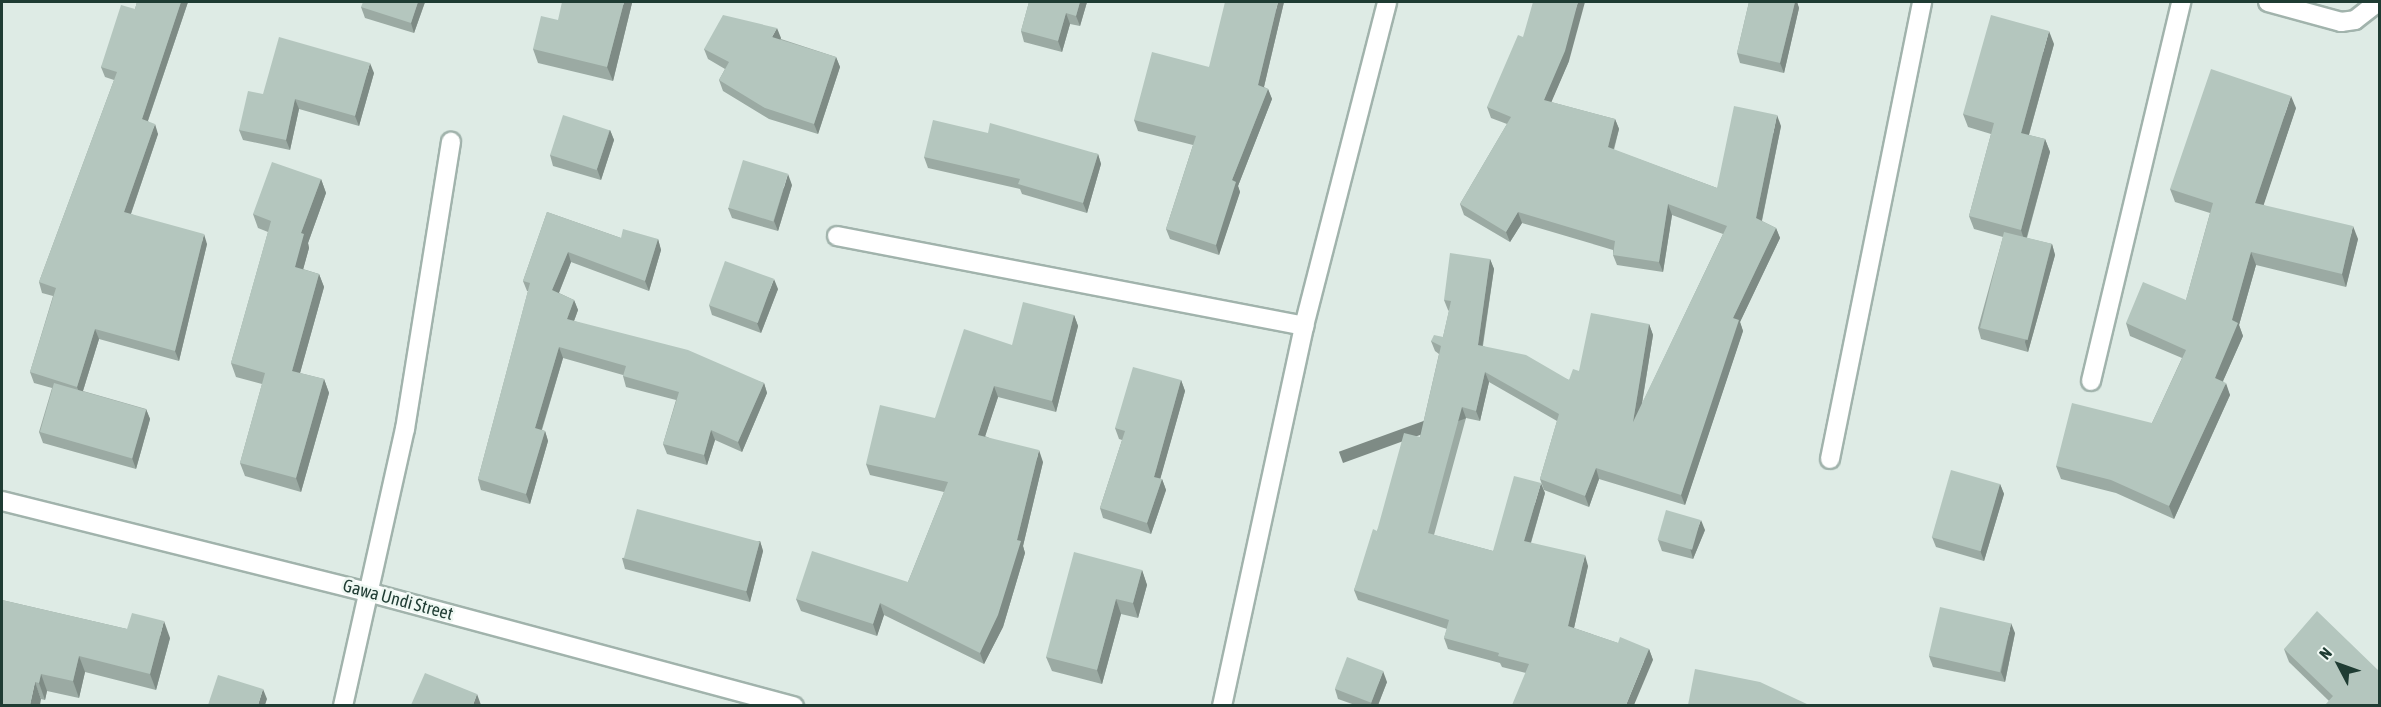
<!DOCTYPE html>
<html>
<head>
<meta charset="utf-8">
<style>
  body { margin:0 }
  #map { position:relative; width:2381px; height:707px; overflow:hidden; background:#deebe5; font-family:"Asap Condensed",sans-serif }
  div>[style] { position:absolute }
  .roads { filter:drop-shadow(2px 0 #a1b3ac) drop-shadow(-2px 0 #a1b3ac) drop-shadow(0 2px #a1b3ac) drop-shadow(0 -2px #a1b3ac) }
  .minor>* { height:18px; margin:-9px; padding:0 9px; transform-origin:9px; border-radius:9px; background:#fff }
  .wall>* { inset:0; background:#9baaa3 }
  .shaded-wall>* { inset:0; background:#7e8b85; transform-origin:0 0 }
  .building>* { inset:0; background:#b4c6be; transform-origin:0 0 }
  span { translate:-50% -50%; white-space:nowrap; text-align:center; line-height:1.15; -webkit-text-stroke:5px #eff8f3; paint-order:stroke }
  .street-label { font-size:18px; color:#1f3c33 }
  .frame { position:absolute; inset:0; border:3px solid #1f3c33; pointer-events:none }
  .north { position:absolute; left:2309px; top:635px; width:60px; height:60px; -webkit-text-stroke:4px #eff8f3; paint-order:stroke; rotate:311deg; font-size:16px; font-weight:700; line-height:24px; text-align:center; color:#1f3c33 }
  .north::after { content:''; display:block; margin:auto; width:21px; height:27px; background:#1f3c33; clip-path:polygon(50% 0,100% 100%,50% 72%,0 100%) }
</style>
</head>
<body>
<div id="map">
  <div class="roads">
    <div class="minor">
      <i style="left:2268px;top:2px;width:76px;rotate:15.3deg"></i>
      <i style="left:2341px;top:22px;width:14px;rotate:-8deg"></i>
      <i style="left:2355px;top:20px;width:29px;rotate:-38deg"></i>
      <i style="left:837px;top:236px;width:476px;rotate:10.9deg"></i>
      <i style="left:2091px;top:381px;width:390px;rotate:-76.6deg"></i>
      <i style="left:1830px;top:459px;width:466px;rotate:-78.6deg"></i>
      <i style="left:2px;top:501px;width:380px;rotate:14deg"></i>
      <i style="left:371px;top:593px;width:438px;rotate:15deg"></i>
      <i style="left:343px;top:706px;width:284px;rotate:-77.4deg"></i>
      <i style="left:405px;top:429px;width:291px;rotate:-80.9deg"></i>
      <i style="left:1222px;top:706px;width:389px;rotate:-77.8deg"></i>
      <i style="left:1304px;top:326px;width:334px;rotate:-75.6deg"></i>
    </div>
  </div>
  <div class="wall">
    <i style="clip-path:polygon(137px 2px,188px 2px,148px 121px,158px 134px,131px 214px,207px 244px,179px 361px,99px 339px,83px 391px,146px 409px,150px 419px,136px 469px,43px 443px,39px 432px,52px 388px,34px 383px,30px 372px,53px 296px,42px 293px,39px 282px,114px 80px,105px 77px,101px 67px,135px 9px)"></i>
    <i style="clip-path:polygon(425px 2px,414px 33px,365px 18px,361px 7px)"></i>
    <i style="clip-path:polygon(1029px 2px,1087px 2px,1080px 26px,1070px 24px,1062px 52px,1024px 42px,1021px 31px)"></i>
    <i style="clip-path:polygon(1284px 2px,1264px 87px,1268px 89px,1272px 99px,1238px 186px,1240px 192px,1219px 255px,1170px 239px,1166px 229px,1193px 145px,1138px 131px,1134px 120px,1209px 67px)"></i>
    <i style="clip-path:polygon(1749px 2px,1797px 2px,1799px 8px,1784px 73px,1740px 63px,1737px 53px)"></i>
    <i style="clip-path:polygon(632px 3px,613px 81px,538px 63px,533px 49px,558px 20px)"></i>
    <i style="clip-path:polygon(781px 38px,781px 39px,836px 57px,840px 67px,818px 134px,769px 119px,723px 91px,719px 80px,725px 69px,708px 59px,704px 49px)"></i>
    <i style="clip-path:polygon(2054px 44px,2029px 135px,2045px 139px,2050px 152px,2027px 238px,2052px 244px,2055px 255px,2028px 352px,1981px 339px,1978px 328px,2003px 237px,1974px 229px,1969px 216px,1991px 134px,1968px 127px,1963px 114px)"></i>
    <i style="clip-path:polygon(1569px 61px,1551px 102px,1615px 119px,1619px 129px,1614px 150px,1717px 188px,1781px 126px,1762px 221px,1776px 228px,1780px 238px,1740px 322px,1743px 331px,1685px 505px,1599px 479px,1589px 507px,1544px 490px,1540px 479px,1557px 421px,1489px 382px,1480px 421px,1466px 418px,1434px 535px,1493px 551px,1545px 493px,1531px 543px,1588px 566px,1574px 628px,1618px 643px,1649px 649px,1653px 660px,1526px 673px,1502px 667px,1500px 663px,1448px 649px,1444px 638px,1447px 629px,1358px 600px,1354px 590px,1377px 531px,1420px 437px,1439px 354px,1435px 351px,1431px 341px,1443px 337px,1449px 311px,1448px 310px,1444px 300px,1490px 259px,1494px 269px,1483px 346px,1569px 380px,1579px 371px,1649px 324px,1653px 335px,1642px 404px,1723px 234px,1672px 215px,1663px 272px,1617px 265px,1613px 255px,1613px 250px,1522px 223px,1510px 242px,1464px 215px,1460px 204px,1507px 124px,1491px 118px,1487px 107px)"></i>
    <i style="clip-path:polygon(374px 73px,359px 126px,299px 109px,290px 150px,243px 140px,239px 130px,263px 94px)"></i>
    <i style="clip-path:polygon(2296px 108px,2263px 205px,2358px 239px,2346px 287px,2256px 265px,2239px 325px,2243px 336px,2223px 381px,2230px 395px,2174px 519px,2116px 493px,2061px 479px,2056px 466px,2152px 423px,2182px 358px,2130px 336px,2126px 323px,2186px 300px,2210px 213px,2175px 202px,2170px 189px)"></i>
    <i style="clip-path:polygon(610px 130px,614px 140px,601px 180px,553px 166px,550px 155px)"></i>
    <i style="clip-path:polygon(988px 133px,1098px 154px,1101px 164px,1087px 213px,1022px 194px,1020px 189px,928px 168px,924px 157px)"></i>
    <i style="clip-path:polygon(321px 179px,326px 193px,308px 243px,309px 248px,303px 269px,319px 274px,324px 287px,300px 373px,324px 379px,329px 393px,301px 492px,245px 476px,240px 463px,262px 384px,236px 377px,231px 363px,268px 232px,258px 228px,253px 214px)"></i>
    <i style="clip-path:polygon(792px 185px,778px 231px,732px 218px,728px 208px)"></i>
    <i style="clip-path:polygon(547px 212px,621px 238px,658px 239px,661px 250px,649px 291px,571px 262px,559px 293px,574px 300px,578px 310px,574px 321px,764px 383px,767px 393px,742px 452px,715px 440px,707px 465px,667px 454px,663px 444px,676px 400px,626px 387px,623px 376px,623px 375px,563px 358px,542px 430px,545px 431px,548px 441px,530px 504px,481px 490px,478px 479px,528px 291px,527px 291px,523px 281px)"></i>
    <i style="clip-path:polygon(778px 289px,761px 333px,712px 315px,709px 305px)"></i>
    <i style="clip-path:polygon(1074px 315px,1078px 326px,1056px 412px,998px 397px,985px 436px,1043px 462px,1023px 546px,1025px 553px,1003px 627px,984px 664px,884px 615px,877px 636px,801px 611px,796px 599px,908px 582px,944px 492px,870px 475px,866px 464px,935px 418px)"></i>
    <i style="clip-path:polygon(1181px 380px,1185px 391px,1160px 479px,1162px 479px,1166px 490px,1151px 534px,1103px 518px,1100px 508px,1122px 440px,1119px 439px,1115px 428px)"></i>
    <i style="clip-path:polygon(2000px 484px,2004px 494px,1984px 561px,1936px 547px,1932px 537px)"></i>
    <i style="clip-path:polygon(1705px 530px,1693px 559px,1662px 551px,1658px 540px)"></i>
    <i style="clip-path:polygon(760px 541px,763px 551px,750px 602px,625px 569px,622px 558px)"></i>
    <i style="clip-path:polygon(1142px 570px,1147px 585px,1138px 618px,1121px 614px,1102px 684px,1052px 671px,1046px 657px)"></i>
    <i style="clip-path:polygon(2px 600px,127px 629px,170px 638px,156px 690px,85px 672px,79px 698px,47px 691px,45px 700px,41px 699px)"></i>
    <i style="clip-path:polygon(2015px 633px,2005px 682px,1933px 667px,1929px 656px)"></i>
    <i style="clip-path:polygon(2284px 649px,2379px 671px,2329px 701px,2289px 662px)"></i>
    <i style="clip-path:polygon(1387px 682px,1378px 705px,1355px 705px,1338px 699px,1335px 689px)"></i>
  </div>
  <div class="shaded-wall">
    <i style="clip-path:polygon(181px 2px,188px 2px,145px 129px,142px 119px)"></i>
    <i style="clip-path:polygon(418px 2px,425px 2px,414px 33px,411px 23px)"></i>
    <i style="clip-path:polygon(624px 2px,632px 2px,632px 3px,613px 81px,607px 67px)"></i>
    <i style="clip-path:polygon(1080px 2px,1087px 2px,1080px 26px,1076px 16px)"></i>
    <i style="clip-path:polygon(1278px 2px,1284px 2px,1262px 95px,1258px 85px)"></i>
    <i style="clip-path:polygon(1578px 2px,1585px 2px,1569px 61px,1548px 110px,1544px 100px)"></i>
    <i style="clip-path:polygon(1795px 2px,1797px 2px,1799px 8px,1784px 73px,1780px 63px)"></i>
    <i style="clip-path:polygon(1066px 13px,1070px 24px,1062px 52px,1058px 41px)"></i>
    <i style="clip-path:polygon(777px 28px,781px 38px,776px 47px,772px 37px)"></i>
    <i style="clip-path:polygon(2049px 31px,2054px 44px,2026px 145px,2021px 133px)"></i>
    <i style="clip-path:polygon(836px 57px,840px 67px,818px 134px,814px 124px)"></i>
    <i style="clip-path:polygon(370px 63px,374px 73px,359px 126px,355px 116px)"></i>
    <i style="clip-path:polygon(1268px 89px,1272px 99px,1238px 186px,1240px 192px,1219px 255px,1216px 245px,1232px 180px)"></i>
    <i style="clip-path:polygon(2291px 96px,2296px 108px,2260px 216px,2255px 203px)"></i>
    <i style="clip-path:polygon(295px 99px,299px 109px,290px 150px,286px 140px)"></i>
    <i style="clip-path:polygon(1777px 115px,1781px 126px,1760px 229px,1756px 218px)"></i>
    <i style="clip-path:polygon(1615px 119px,1619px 129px,1611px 158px,1608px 147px)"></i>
    <i style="clip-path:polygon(155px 124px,158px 134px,128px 222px,124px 212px)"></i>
    <i style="clip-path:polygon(610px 130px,614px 140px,601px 180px,597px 169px)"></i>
    <i style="clip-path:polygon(2045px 139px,2050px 152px,2025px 243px,2021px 230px)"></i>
    <i style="clip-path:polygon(1098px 154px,1101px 164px,1087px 213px,1083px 203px)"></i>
    <i style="clip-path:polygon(788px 174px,792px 185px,778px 231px,774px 221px)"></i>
    <i style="clip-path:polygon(321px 179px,326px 193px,308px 243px,309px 248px,300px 281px,295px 267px,301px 233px)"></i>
    <i style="clip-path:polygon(1668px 204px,1672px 215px,1663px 272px,1659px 262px)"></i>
    <i style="clip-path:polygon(1518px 212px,1522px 223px,1510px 242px,1506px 232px)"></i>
    <i style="clip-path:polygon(2353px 226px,2358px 239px,2346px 287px,2342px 274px)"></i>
    <i style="clip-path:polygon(1776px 228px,1780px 238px,1740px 322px,1743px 331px,1685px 505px,1681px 495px,1733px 318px)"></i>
    <i style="clip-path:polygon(204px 234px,207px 244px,179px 361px,175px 351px)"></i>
    <i style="clip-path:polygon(658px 239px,661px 250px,649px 291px,645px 281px)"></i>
    <i style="clip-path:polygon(2052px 244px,2055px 255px,2028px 352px,2025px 342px)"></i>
    <i style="clip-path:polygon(568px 252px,571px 262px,556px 300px,552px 290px)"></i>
    <i style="clip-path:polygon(2251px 252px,2256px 265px,2239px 325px,2243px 336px,2219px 390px,2215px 378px)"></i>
    <i style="clip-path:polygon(1490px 259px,1494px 269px,1481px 355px,1478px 345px)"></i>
    <i style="clip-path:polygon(319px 274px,324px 287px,297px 384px,292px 371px)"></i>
    <i style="clip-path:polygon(774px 279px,778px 289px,761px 333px,757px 323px)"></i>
    <i style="clip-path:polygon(574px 300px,578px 310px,571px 329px,567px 319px)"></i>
    <i style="clip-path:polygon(1074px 315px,1078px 326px,1056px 412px,1052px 401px)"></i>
    <i style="clip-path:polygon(1649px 324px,1653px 335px,1637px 433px,1633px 422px)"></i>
    <i style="clip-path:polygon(95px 329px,99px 339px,81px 397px,77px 387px)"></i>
    <i style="clip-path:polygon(559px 347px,563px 358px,539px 438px,535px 428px)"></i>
    <i style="clip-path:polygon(1485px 372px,1489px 382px,1480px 421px,1476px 411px)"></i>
    <i style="clip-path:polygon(324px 379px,329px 393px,301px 492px,296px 478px)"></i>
    <i style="clip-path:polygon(1181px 380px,1185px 391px,1158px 487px,1154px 477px)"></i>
    <i style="clip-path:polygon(764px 383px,767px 393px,742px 452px,738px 442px)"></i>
    <i style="clip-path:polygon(2226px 383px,2230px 395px,2174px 519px,2169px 506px)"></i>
    <i style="clip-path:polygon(994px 386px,998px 397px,982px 446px,978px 435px)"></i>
    <i style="left:1462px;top:407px;width:12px;height:131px;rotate:70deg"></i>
    <i style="clip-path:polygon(146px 409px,150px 419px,136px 469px,132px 458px)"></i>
    <i style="clip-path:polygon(711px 430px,715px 440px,707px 465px,704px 455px)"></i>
    <i style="clip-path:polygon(545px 431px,548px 441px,530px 504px,526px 494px)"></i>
    <i style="clip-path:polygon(1039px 450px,1043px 462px,1023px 546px,1025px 553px,1003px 627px,984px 664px,980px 653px,1017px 540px)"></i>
    <i style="clip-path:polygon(1596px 468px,1599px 479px,1589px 507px,1585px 496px)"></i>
    <i style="clip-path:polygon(1162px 479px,1166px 490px,1151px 534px,1147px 523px)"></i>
    <i style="clip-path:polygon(1541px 483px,1545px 493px,1528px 552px,1524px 541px)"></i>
    <i style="clip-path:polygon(2000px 484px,2004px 494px,1984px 561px,1980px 550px)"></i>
    <i style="clip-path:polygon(1701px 520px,1705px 530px,1693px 559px,1690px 548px)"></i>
    <i style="clip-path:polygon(760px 541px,763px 551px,750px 602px,746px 591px)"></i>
    <i style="clip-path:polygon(1585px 555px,1588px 566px,1572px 637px,1568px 626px)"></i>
    <i style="clip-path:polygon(1142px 570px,1147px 585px,1138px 618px,1133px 603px)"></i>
    <i style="clip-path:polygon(1116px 599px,1121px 614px,1102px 684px,1097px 670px)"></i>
    <i style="clip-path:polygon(880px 603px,884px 615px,877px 636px,873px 624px)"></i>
    <i style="clip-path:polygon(164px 621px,170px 638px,156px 690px,150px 674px)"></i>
    <i style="clip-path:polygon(2011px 623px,2015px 633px,2005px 682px,2001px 672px)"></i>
    <i style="clip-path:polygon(1649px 649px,1653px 660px,1634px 705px,1626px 705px)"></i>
    <i style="clip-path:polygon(79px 656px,85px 672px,79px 698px,73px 681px)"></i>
    <i style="clip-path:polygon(1383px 671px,1387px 682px,1378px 705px,1372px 705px,1371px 703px)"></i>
    <i style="clip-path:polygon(41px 674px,47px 691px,45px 700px,39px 683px)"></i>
    <i style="clip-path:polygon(35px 682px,41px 699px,40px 705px,30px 705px)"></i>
    <i style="clip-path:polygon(263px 689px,267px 699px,265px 705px,258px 705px)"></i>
    <i style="clip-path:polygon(477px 694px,481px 705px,473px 705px)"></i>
  </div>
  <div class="building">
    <i style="clip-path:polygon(137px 2px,181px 2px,142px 119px,155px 124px,124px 212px,204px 234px,175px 351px,95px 329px,77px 387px,30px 372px,56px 288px,39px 282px,117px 72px,101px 67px,121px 5px,135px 9px)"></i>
    <i style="clip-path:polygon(363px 2px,418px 2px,411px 23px,361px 7px)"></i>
    <i style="clip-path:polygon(562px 2px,624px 2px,607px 67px,533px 49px,541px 16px,558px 20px)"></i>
    <i style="clip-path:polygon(1029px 2px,1080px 2px,1076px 16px,1066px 13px,1058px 41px,1021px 31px)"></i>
    <i style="clip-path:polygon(1225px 2px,1278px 2px,1258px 85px,1268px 89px,1232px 180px,1236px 182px,1216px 245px,1166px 229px,1196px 136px,1134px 120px,1152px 52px,1209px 67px)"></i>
    <i style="clip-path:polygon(1533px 2px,1578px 2px,1565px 51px,1544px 100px,1615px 119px,1608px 147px,1717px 188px,1734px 106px,1777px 115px,1756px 218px,1776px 228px,1733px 318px,1739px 320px,1681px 495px,1596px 468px,1585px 496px,1540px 479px,1559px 414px,1485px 372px,1476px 411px,1462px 407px,1428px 533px,1493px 551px,1514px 476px,1541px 483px,1524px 541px,1585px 555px,1568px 626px,1618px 643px,1620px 637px,1649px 649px,1626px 705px,1512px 705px,1529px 664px,1498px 656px,1499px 653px,1444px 638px,1449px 620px,1354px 590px,1373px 529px,1377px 531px,1404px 433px,1420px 437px,1441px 346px,1431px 341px,1434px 335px,1443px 337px,1451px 301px,1444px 300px,1450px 253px,1490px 259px,1478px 345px,1526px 355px,1569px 380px,1573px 369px,1579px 371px,1591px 313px,1649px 324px,1633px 422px,1727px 226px,1668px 204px,1659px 262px,1613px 255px,1615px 241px,1518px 212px,1506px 232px,1460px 204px,1511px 117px,1487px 107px,1518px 35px,1523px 37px)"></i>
    <i style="clip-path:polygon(1749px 2px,1795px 2px,1780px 63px,1737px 53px)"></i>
    <i style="clip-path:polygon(723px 15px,777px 28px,772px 37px,836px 57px,814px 124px,765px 108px,719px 80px,729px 62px,704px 49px)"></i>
    <i style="clip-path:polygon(1991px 15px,2049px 31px,2021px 133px,2045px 139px,2021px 230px,1969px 216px,1994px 123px,1963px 114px)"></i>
    <i style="clip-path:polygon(279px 37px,370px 63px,355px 116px,295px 99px,286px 140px,239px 130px,248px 91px,263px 94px)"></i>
    <i style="clip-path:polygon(2211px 69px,2291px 96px,2255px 203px,2353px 226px,2342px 274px,2251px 252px,2232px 320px,2238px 323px,2215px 378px,2226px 383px,2169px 506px,2111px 480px,2056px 466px,2072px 403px,2152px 423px,2186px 350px,2126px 323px,2143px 282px,2186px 300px,2213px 203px,2170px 189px)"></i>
    <i style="left:563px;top:115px;width:49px;height:42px;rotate:18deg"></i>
    <i style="clip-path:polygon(933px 120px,988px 133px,990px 123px,1098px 154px,1083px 203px,1018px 184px,1020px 179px,924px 157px)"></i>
    <i style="left:743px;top:160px;width:47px;height:50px;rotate:17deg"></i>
    <i style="clip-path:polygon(272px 162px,321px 179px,301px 233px,304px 234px,295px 267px,319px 274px,292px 371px,324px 379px,296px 478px,240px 463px,265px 373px,231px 363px,271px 221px,253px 214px)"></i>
    <i style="clip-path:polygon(547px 212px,621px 238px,623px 229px,658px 239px,645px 281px,568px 252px,552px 290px,574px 300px,567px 319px,688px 350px,764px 383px,738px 442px,711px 430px,704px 455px,663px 444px,679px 392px,623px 376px,626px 366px,559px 347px,535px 428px,545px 431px,526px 494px,478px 479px,530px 283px,523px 281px)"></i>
    <i style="left:2004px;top:232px;width:49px;height:99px;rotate:14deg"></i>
    <i style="left:725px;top:261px;width:52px;height:47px;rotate:20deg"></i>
    <i style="clip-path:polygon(1023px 302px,1074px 315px,1052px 401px,994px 386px,978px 435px,1039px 450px,1017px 540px,1021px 541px,998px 615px,980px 653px,880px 603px,873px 624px,796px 599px,812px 551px,908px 582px,948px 482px,866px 464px,880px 405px,935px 418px,964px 329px,1012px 345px)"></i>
    <i style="clip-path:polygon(1133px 367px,1181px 380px,1154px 477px,1162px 479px,1147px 523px,1100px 508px,1125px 431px,1115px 428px)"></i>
    <i style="left:54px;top:383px;width:96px;height:51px;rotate:16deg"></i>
    <i style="left:1951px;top:470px;width:51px;height:70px;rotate:16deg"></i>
    <i style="left:637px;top:509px;width:127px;height:51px;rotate:15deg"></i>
    <i style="left:1666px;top:510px;width:36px;height:31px;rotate:16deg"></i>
    <i style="clip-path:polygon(1074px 552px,1142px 570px,1133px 603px,1116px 599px,1097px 670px,1046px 657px)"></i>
    <i style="clip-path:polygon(2px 600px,127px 629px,132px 613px,164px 621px,150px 674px,79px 656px,73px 681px,41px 674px,39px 683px,35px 682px,30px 705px,2px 705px)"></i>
    <i style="left:1940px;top:607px;width:73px;height:50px;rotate:13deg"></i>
    <i style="clip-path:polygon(2317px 611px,2379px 671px,2379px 705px,2325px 705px,2333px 696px,2284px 649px)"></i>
    <i style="left:1347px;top:657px;width:39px;height:34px;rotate:21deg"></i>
    <i style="clip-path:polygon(1695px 669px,1760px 682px,1809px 705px,1688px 705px)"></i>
    <i style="clip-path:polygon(425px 673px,477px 694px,473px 705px,411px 705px)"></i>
    <i style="clip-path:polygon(218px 675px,263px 689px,258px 705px,208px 705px)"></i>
  </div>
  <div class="street-label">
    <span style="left:398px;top:600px;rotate:15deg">Gawa Undi Street</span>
  </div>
  <div class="frame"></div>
  <div class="north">N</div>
</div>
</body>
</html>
